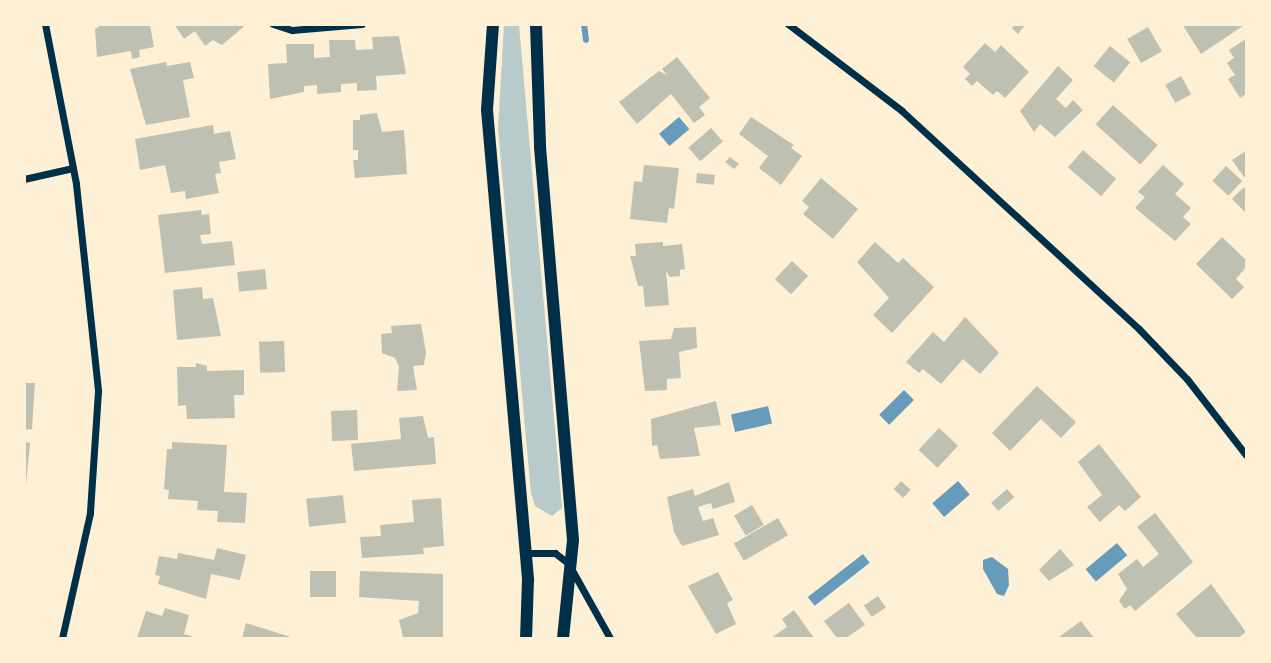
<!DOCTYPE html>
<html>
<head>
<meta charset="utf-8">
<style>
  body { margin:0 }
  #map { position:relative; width:1271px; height:663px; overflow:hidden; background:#fdf0d5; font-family:Quicksand,sans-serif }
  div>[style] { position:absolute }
  .green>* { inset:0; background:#b9caca }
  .water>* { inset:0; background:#669bbc; transform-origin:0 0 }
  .stream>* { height:6px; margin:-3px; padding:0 3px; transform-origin:3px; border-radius:3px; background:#669bbc }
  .building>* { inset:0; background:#bec0b2; transform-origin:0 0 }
  .minor>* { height:7px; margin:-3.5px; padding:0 3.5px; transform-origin:3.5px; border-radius:3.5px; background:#003049 }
  .tertiary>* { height:12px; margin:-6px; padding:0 6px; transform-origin:6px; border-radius:6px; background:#003049 }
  span { translate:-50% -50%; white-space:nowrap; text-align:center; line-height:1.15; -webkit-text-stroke:6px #fdf0d5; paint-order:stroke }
  .frame { position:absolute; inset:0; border:26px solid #fdf0d5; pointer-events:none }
</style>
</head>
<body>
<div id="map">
  <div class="green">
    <i style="clip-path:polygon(504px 25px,519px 25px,562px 508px,552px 516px,535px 506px,531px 493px,498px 129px)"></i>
  </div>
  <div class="water">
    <i style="left:679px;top:117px;width:16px;height:26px;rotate:50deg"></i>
    <i style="left:904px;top:390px;width:14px;height:35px;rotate:45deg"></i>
    <i style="left:768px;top:406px;width:18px;height:38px;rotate:77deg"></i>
    <i style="left:958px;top:481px;width:18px;height:34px;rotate:49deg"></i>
    <i style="left:1117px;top:543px;width:16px;height:41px;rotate:50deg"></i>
    <i style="left:863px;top:554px;width:11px;height:70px;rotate:52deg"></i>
    <i style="clip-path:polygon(992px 557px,1008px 569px,1009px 585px,1004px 596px,997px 594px,983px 569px,983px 560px)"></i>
  </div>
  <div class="stream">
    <i style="left:584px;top:24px;width:16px;rotate:83deg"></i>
  </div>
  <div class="building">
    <i style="clip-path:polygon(103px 24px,150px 25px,154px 47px,139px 50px,140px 57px,132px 59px,131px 51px,97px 57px,95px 29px)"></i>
    <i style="clip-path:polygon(174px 24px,247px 24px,222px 45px,213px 40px,205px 46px,195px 31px,184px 39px)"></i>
    <i style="clip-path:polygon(1015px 24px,1026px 24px,1018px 34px,1012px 28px)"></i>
    <i style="clip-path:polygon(1182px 24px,1246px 24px,1201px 54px)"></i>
    <i style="left:1148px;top:27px;width:28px;height:24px;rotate:60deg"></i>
    <i style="clip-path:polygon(399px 36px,406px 74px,376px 76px,377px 90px,357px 91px,357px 83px,341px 84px,341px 92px,317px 94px,317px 85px,304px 86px,304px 92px,270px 99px,268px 64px,287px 63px,286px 44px,314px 44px,314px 58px,330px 57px,329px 40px,355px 40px,356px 50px,373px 49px,372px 37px)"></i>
    <i style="clip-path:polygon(1246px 39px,1246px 94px,1240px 98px,1228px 79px,1235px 75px,1227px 63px,1234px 58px,1229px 50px)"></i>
    <i style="clip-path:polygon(985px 43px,995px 52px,1001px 45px,1029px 72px,1005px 98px,997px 91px,993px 95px,977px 81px,972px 86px,965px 79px,970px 74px,963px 67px)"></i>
    <i style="left:1110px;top:46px;width:26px;height:26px;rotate:39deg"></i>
    <i style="clip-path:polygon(677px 57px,710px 98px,699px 107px,705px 115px,694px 123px,671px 94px,637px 124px,619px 102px,659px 71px,667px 75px,662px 69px)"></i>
    <i style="clip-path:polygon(166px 62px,167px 66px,190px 62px,194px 78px,183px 80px,190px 117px,146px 125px,130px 69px)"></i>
    <i style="clip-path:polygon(1058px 66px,1073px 80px,1056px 99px,1066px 108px,1073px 100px,1083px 110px,1055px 137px,1040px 124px,1034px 132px,1020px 111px)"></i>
    <i style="left:1181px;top:76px;width:21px;height:18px;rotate:61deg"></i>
    <i style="left:1113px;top:105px;width:60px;height:26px;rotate:42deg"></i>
    <i style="clip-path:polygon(377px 113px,382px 132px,404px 130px,407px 174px,355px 178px,353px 160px,358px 160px,358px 150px,353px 150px,353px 120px,360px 120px,360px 115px)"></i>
    <i style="clip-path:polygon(751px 117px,794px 145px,791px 148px,802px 156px,781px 185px,759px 168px,768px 156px,739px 134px)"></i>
    <i style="clip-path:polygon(213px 125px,214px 134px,230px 131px,236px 159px,219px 162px,221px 173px,215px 174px,219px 193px,186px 199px,185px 191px,171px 193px,165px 165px,140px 170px,135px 139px)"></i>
    <i style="left:711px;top:128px;width:18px;height:30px;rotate:49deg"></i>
    <i style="left:1083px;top:150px;width:44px;height:23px;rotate:41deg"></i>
    <i style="clip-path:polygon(1246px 151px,1246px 175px,1244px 177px,1232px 160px)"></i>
    <i style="clip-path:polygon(730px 157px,739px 164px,734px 169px,725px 162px)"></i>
    <i style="clip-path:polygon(644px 165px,679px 168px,674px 209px,669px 208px,667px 223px,630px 219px,634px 181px,642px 182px)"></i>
    <i style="clip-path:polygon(1163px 165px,1184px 184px,1175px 194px,1191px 208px,1183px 217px,1191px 224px,1175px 241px,1135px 208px,1145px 197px,1138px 192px)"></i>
    <i style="left:1226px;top:166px;width:22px;height:20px;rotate:43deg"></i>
    <i style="left:697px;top:173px;width:18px;height:10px;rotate:6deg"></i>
    <i style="clip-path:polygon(821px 178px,858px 209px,833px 239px,803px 214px,809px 207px,802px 201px)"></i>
    <i style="clip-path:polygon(1244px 187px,1246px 190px,1246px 213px,1232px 199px)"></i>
    <i style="clip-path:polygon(201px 210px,202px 215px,209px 214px,211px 234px,200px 235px,202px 244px,232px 241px,235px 265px,165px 273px,158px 215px)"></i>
    <i style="clip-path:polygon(1222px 237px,1246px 260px,1246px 267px,1236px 279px,1244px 287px,1232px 299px,1196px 264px)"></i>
    <i style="clip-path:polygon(663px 242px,663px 246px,682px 244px,685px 269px,680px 270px,680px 276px,670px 277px,666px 271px,669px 305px,645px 307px,643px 286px,638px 286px,630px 256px,636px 256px,635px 244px)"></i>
    <i style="clip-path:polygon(875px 242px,898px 263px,903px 258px,934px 287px,892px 333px,873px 315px,889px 298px,857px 262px)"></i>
    <i style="left:792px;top:261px;width:22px;height:25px;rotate:43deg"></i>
    <i style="left:265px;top:269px;width:20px;height:28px;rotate:84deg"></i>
    <i style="clip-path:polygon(202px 287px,203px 299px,213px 298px,221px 336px,177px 340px,173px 290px)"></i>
    <i style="clip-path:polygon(965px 317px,999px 353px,980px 374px,963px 359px,941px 384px,923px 369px,919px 373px,906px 362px,933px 332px,944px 342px)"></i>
    <i style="clip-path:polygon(421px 324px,426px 352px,424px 365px,413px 366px,417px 390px,397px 391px,399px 367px,395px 358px,382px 353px,381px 334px,392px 333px,391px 326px)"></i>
    <i style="clip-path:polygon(696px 327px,697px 348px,679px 352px,681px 378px,667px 379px,667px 390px,645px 391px,639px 341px,671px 339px,674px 328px)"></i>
    <i style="left:284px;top:341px;width:31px;height:25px;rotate:88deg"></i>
    <i style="clip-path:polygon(196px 363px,207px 366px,207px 371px,244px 370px,244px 395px,234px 395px,235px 418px,187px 419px,186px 405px,178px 406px,177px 367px,196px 367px)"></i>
    <i style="clip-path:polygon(24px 377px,27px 383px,35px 383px,32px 429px,24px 430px)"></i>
    <i style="clip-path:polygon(1037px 386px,1076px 422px,1061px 438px,1041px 419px,1010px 451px,992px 433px)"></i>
    <i style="clip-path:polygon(716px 401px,721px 425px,694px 428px,700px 456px,660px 459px,657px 445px,652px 446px,651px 419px)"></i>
    <i style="left:357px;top:410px;width:30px;height:26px;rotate:88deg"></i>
    <i style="clip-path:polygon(423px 416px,428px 438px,434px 437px,436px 464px,354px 471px,351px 444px,401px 439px,399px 418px)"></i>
    <i style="left:939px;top:428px;width:26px;height:30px;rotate:43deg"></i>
    <i style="clip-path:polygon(24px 442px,30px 443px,26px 485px,24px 485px)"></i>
    <i style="clip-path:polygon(172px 442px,227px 445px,224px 492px,247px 493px,245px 523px,217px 522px,218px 511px,197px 510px,198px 501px,168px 499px,169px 490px,164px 489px,167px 449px,172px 449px)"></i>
    <i style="clip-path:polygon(1099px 444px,1141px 497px,1125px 511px,1119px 505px,1100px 522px,1087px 507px,1102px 495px,1078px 462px)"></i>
    <i style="left:901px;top:481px;width:13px;height:11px;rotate:42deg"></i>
    <i style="clip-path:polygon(729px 482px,735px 502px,713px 509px,711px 503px,698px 507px,703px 521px,713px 518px,719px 535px,682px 546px,674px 532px,667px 497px,693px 489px,695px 496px)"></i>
    <i style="left:1007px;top:489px;width:11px;height:21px;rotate:49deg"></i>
    <i style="left:343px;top:495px;width:28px;height:37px;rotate:84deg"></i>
    <i style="clip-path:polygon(441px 498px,444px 546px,423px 548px,424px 554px,362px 558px,360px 537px,381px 536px,380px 525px,414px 522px,412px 500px)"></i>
    <i style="left:752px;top:505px;width:23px;height:21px;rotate:59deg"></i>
    <i style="clip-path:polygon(1155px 513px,1193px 562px,1135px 611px,1130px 605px,1125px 609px,1119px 601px,1127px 589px,1118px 574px,1137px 559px,1143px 567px,1159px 554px,1137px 527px)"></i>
    <i style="left:778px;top:518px;width:20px;height:51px;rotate:60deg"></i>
    <i style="clip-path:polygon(217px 548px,246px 555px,240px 580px,211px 574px,206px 599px,158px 584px,160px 576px,155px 575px,159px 556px,177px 559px,178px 553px,214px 560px)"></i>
    <i style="clip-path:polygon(1060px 549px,1074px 565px,1049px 581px,1039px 570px)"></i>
    <i style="left:310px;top:571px;width:26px;height:26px"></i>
    <i style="clip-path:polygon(360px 571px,443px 574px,443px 638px,403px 637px,399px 620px,418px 613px,419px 601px,359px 597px)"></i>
    <i style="clip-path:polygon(718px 572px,733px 600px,727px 603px,736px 624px,716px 634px,688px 586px)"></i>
    <i style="clip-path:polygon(1211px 584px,1246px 632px,1238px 638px,1197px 638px,1176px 614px)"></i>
    <i style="left:878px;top:596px;width:14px;height:17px;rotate:56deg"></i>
    <i style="clip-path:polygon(849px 603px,865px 625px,846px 638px,837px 638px,824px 621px)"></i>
    <i style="clip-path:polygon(165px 608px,189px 615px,184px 634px,197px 638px,137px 638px,146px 611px,162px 616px)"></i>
    <i style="clip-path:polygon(794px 610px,814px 638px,771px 638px,787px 627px,782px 619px)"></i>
    <i style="clip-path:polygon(1081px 621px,1094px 638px,1060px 638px,1059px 637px)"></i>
    <i style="clip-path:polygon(246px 623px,294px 638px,242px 638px)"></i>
  </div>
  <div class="minor">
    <i style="left:45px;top:24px;width:163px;rotate:79deg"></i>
    <i style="left:76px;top:184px;width:208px;rotate:83.9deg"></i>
    <i style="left:98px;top:391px;width:122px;rotate:93.8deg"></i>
    <i style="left:90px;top:513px;width:128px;rotate:102.6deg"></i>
    <i style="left:273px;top:24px;width:20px;rotate:18deg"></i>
    <i style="left:292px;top:30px;width:70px;rotate:-4.9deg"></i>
    <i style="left:788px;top:24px;width:143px;rotate:37.3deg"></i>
    <i style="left:902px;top:111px;width:322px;rotate:42.6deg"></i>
    <i style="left:1139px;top:329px;width:69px;rotate:46.2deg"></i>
    <i style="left:1187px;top:379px;width:96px;rotate:52.2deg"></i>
    <i style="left:24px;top:179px;width:50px;rotate:-12.7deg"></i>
    <i style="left:526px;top:553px;width:29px"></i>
    <i style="left:555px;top:553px;width:16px;rotate:38deg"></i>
    <i style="left:568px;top:563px;width:86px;rotate:60.8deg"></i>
  </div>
  <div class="tertiary">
    <i style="left:493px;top:24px;width:86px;rotate:94deg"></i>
    <i style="left:487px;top:110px;width:471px;rotate:85deg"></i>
    <i style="left:528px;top:579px;width:59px;rotate:91.9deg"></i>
    <i style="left:536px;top:24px;width:123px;rotate:88.1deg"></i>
    <i style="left:540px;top:147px;width:394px;rotate:85.2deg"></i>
    <i style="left:573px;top:540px;width:99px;rotate:95.8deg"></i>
  </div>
  <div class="frame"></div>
</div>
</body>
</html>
